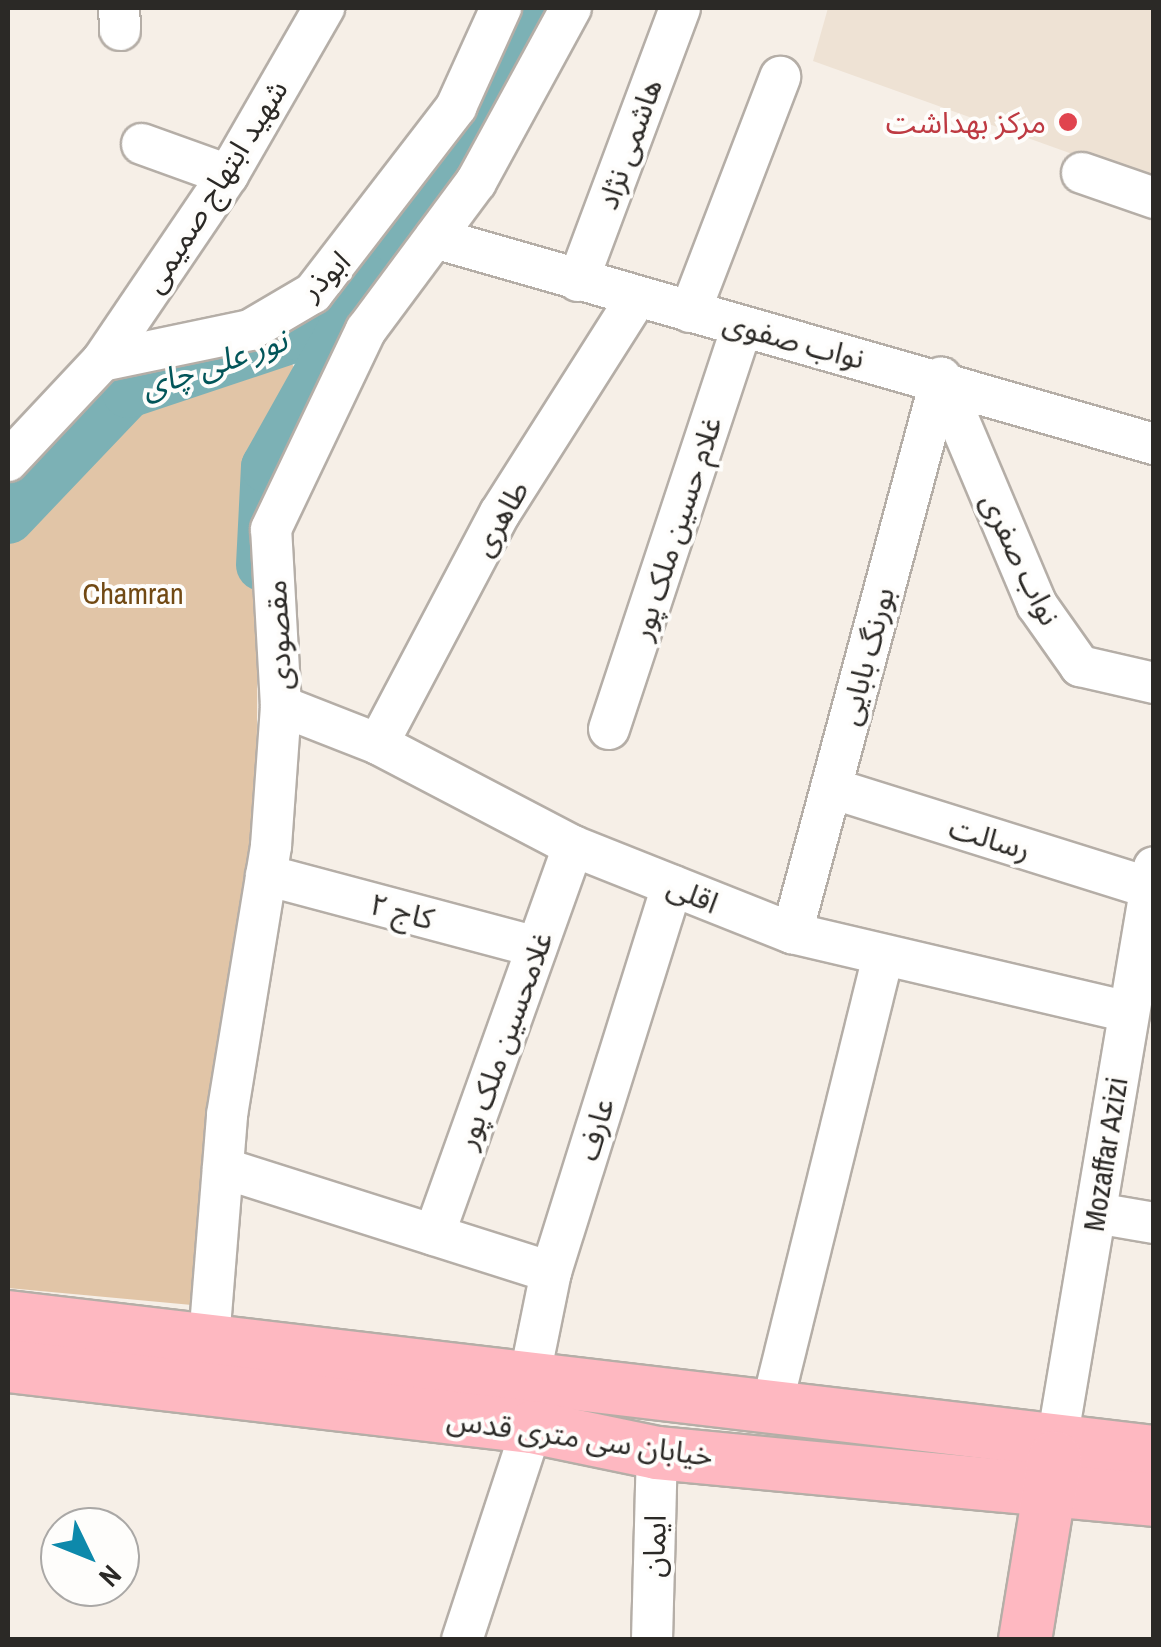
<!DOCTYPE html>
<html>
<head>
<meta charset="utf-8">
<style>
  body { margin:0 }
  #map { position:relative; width:1161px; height:1647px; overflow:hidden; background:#f6efe7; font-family:"Archivo Narrow","Noto Sans Arabic",sans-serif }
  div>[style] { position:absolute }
  .built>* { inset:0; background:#eee2d4 }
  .green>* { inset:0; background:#e1c5a7 }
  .river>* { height:52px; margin:-26px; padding:0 26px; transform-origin:26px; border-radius:26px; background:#7cb1b5 }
  .roads { filter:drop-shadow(2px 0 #b5aea7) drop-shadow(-2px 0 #b5aea7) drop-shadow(0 2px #b5aea7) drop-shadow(0 -2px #b5aea7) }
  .minor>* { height:40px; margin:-20px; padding:0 20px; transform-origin:20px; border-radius:20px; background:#fff }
  .major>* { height:52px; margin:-26px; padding:0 26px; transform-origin:26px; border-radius:26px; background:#feb8c1 }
  .dots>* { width:28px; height:28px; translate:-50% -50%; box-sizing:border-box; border:5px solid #fefdfb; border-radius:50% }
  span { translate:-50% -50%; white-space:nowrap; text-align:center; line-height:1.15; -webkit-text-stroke:8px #fefdfb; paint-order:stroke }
  .health-label { font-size:30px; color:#be3a42 }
  .right { translate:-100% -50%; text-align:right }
  .street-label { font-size:30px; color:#2b2926 }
  .park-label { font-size:30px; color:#714913 }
  .water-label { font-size:32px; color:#025559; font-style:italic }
  .frame { position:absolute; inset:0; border:10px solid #2b2926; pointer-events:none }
  .north { position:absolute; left:40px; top:1507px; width:100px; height:100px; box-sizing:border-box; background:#fefdfb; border:2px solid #aaa8a6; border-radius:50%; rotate:133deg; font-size:28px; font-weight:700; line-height:40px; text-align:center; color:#2b2926 }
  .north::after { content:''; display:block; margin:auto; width:35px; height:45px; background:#0d89ab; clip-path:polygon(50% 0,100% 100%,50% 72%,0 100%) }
</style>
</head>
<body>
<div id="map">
  <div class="built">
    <i style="clip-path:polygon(828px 8px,1153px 8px,1153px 183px,813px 61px)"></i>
  </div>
  <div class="green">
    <i style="clip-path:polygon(289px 358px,306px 390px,293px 475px,258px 562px,256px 877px,192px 1305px,8px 1288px,8px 542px,120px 416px)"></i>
  </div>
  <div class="river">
    <i style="left:8px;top:518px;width:174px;rotate:-46.4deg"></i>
    <i style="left:128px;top:392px;width:180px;rotate:-18.4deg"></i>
    <i style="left:299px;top:335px;width:88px;rotate:-36.2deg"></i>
    <i style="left:370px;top:283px;width:326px;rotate:-57.5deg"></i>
    <i style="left:262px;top:565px;width:98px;rotate:-87.1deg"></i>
    <i style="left:267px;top:467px;width:211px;rotate:-60.8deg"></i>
  </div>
  <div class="roads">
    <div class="minor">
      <i style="left:119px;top:8px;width:22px;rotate:87deg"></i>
      <i style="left:142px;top:144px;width:91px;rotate:19.8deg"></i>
      <i style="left:1082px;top:173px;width:76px;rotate:19.1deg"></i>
      <i style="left:435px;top:238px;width:748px;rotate:15.99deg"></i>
      <i style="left:578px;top:281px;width:291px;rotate:-69.5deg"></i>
      <i style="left:690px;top:312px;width:252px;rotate:-69deg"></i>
      <i style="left:102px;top:361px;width:151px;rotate:-11.8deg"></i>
      <i style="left:250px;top:330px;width:73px;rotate:-30.4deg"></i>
      <i style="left:313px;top:293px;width:235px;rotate:-52.4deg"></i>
      <i style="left:456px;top:107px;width:109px;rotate:-65.6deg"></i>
      <i style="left:941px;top:378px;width:246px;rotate:67.1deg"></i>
      <i style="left:1037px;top:605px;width:75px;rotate:54.8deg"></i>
      <i style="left:1080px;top:666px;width:76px;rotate:12.9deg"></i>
      <i style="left:8px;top:461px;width:137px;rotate:-46.8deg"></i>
      <i style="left:102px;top:361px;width:225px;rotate:-55.9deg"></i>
      <i style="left:228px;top:175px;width:193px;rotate:-60.1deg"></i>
      <i style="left:281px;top:706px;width:104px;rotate:21.4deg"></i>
      <i style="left:378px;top:744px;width:220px;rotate:27.6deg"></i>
      <i style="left:573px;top:846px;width:236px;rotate:21.7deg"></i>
      <i style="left:792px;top:933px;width:346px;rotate:13.2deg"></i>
      <i style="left:609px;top:729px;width:422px;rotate:-71.7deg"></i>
      <i style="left:378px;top:744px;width:261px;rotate:-62.2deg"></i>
      <i style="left:500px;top:513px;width:254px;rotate:-57.6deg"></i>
      <i style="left:831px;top:788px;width:334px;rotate:17.4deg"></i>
      <i style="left:266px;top:875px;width:280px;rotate:14.9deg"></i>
      <i style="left:792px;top:933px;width:575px;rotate:-74.97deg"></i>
      <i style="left:223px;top:1168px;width:344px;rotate:17.6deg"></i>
      <i style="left:1096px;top:1213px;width:59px;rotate:9.8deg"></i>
      <i style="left:434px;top:1235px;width:413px;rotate:-70.3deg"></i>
      <i style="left:209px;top:1340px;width:226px;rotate:-85.4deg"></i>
      <i style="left:227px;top:1115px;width:273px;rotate:-80.7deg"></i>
      <i style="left:271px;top:846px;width:140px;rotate:-85.9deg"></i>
      <i style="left:281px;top:706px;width:177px;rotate:-93.2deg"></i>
      <i style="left:271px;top:529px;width:221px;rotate:-64.5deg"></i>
      <i style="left:366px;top:330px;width:184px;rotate:-53.4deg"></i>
      <i style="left:476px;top:182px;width:198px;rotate:-61.4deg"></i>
      <i style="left:530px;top:1375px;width:105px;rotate:-78.5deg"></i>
      <i style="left:551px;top:1272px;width:405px;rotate:-72.6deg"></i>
      <i style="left:772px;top:1405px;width:463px;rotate:-76.1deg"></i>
      <i style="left:1057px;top:1441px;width:582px;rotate:-80.41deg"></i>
      <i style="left:462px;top:1640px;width:224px;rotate:-71.8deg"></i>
      <i style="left:652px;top:1640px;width:187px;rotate:-88.5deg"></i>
    </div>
    <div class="major">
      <i style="left:8px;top:1317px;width:1154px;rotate:6.72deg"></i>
      <i style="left:8px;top:1366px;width:528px;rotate:6.64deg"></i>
      <i style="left:532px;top:1427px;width:128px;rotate:11.7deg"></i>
      <i style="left:657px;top:1453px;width:499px;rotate:5.4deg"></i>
      <i style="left:1025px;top:1640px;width:185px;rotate:-80.7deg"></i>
    </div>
  </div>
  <div class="dots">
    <i style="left:1068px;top:122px;background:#e0444e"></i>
  </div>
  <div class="health-label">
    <span class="right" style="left:1046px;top:122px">مرکز بهداشت</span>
  </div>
  <div class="street-label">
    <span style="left:629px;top:144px;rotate:-70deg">هاشمی نژاد</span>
    <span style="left:215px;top:186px;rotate:-58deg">شهید ابتهاج صمیمی</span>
    <span style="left:325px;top:275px;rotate:-44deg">ابوذر</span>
    <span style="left:794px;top:340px;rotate:15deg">نواب صفوی</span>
    <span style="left:500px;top:518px;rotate:-60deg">طاهری</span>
    <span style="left:676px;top:528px;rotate:-72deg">غلام حسین ملک پور</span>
    <span style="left:1021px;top:559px;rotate:64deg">نواب صفری</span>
    <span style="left:278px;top:635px;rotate:-93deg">مقصودی</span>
    <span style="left:866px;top:656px;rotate:-75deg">بورنگ بابایی</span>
    <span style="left:990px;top:838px;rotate:17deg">رسالت</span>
    <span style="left:693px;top:894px;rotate:22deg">اقلی</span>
    <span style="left:402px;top:911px;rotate:15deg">کاج ۲</span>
    <span style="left:504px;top:1040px;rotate:-70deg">غلامحسین ملک پور</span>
    <span style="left:595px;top:1129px;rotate:-73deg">عارف</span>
    <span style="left:1105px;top:1154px;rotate:-81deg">Mozaffar Azizi</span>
    <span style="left:580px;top:1437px;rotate:8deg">خیابان سی متری قدس</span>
    <span style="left:654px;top:1546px;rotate:-88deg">ایمان</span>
  </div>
  <div class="park-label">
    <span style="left:133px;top:593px">Chamran</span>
  </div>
  <div class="water-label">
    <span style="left:214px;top:364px;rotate:-19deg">نور علی چای</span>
  </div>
  <div class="frame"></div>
  <div class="north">N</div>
</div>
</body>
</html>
